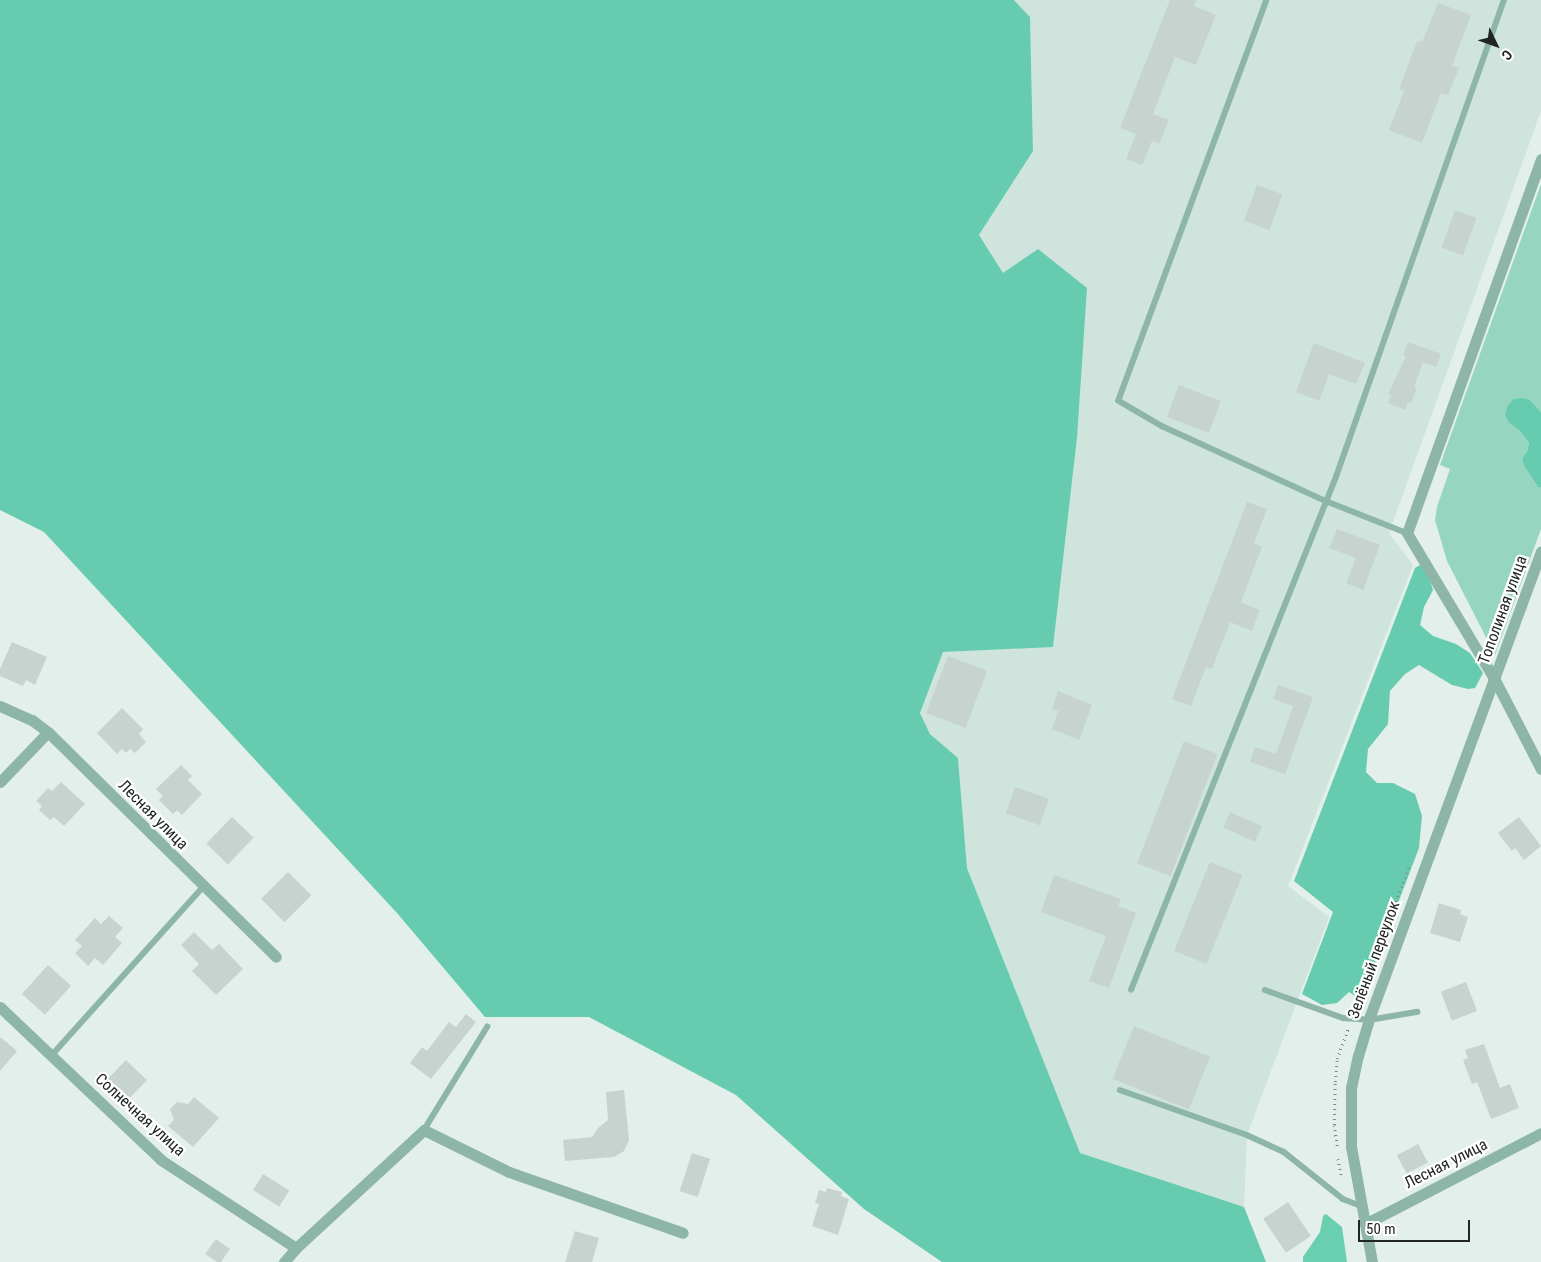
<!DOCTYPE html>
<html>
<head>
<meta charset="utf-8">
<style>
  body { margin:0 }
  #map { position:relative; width:1541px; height:1262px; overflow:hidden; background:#e3efea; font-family:"Roboto Condensed",sans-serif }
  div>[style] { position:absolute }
  .built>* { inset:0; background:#cfe4dd }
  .green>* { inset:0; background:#96d6c1 }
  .forest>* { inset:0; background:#67ccaf }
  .water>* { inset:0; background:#6acfb1 }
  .building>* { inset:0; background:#c7d3cf; transform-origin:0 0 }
  .path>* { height:2.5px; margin-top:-1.25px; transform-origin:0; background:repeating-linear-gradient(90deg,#808885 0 1px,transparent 0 5px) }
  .lane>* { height:5.5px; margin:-2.75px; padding:0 2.75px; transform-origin:2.75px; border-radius:2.75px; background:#8db5a8 }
  .street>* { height:11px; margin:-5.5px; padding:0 5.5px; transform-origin:5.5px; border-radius:5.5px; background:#8db5a8 }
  span { translate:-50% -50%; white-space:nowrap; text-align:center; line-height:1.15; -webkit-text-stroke:4.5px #fff; paint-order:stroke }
  .street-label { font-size:16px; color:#212524 }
  .north { position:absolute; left:1471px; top:20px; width:50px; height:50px; -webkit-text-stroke:4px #fff; paint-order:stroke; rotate:132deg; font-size:14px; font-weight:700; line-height:20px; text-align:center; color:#212524 }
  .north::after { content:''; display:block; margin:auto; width:18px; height:22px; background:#212524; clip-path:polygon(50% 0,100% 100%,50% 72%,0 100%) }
  .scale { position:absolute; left:1358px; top:1220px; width:112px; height:22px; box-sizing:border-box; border:2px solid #212524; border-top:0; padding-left:6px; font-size:15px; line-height:18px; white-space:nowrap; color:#212524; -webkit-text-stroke:4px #fff; paint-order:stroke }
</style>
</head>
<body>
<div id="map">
  <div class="built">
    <i style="clip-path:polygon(1014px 0,1541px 0,1541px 111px,1389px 533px,1413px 565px,1288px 886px,1329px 917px,1247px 1135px,1244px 1207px,1080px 1154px,967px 868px,958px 758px,930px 734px,920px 713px,943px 652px,1053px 646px,1077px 438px,1003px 273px,979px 235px,1033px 151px,1030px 17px)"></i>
  </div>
  <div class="green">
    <i style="clip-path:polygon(1541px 184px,1541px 412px,1530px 400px,1509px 423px,1520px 431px,1529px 443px,1527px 452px,1522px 458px,1524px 466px,1538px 487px,1541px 487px,1541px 529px,1495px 655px,1447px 561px,1435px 520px,1437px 507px,1450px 469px,1440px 465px)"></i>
  </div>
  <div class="forest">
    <i style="clip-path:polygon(0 0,1014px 0,1030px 17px,1033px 151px,979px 235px,1003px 273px,1038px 249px,1087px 288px,1077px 438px,1053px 647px,943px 652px,920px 713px,930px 734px,958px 758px,967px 868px,1080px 1153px,1244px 1207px,1266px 1262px,942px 1262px,864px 1209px,736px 1095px,589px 1017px,485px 1017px,397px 913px,44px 532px,0 510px)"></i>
    <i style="clip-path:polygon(1522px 398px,1530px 400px,1541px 412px,1541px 487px,1538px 487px,1524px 466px,1522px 458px,1527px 452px,1529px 443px,1520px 431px,1509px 423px,1505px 414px,1508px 405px,1514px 399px)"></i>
    <i style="clip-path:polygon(1420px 565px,1427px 571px,1433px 590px,1424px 607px,1420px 625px,1433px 636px,1456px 644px,1470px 653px,1483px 673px,1475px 688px,1468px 689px,1452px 685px,1419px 665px,1405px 674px,1390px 691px,1388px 724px,1368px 749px,1366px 772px,1377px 783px,1393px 783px,1415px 794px,1422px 816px,1419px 848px,1361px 1000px,1349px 992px,1337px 1003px,1322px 1005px,1302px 994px,1333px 912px,1294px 881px,1415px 568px)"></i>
  </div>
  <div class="water">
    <i style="clip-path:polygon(1326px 1214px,1342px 1227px,1347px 1262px,1303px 1262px,1303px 1257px,1320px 1232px,1323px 1216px)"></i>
  </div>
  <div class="building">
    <i style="clip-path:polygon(1170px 0,1196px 0,1194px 6px,1216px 15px,1196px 65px,1175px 57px,1153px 114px,1169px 120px,1159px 144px,1152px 141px,1142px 165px,1126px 159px,1136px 134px,1120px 128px)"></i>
    <i style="clip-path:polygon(1438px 3px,1471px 15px,1452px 66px,1459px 68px,1448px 95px,1441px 93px,1422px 143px,1389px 130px,1404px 91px,1399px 89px,1417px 41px,1422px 42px)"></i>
    <i style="left:1257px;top:185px;width:27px;height:38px;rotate:20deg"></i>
    <i style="left:1455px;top:210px;width:23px;height:40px;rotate:20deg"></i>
    <i style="clip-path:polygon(1408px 342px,1441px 354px,1436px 367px,1423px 362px,1414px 387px,1417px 388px,1411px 403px,1408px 402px,1405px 410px,1388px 403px,1391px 395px,1388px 394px,1406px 356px,1403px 355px)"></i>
    <i style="clip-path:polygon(1314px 343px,1365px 363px,1356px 384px,1329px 374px,1319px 401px,1296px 392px)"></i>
    <i style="left:1179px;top:385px;width:45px;height:34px;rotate:21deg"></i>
    <i style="clip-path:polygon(1247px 502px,1267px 509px,1254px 543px,1262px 547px,1241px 602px,1260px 610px,1252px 631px,1230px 622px,1212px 669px,1206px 667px,1191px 706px,1172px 699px)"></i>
    <i style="clip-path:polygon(1337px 529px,1380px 545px,1363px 590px,1346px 583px,1356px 558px,1329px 548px)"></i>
    <i style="clip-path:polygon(12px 642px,47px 657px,35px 685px,26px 680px,23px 686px,0 676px,0 669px)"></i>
    <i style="left:948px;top:656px;width:42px;height:61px;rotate:21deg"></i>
    <i style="clip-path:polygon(1278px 685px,1313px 697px,1285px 774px,1250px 762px,1255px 747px,1276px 754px,1293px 706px,1273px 699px)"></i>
    <i style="clip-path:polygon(1058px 691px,1092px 705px,1079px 740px,1052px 729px,1058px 711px,1052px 709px)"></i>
    <i style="clip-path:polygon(122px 708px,143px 729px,139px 734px,146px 742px,135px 753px,130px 749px,126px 753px,122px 749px,117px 754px,97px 733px)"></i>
    <i style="left:1184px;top:741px;width:36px;height:131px;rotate:21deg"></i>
    <i style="clip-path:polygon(181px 765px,192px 776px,188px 780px,202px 794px,182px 815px,177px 810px,173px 814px,159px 800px,163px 796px,156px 789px)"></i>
    <i style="clip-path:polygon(61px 782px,85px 804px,64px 826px,54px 817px,50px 820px,39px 810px,42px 806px,36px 801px,48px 788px,52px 791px)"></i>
    <i style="left:1015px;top:787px;width:36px;height:28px;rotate:19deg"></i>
    <i style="left:1230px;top:812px;width:35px;height:17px;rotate:24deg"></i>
    <i style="left:232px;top:817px;width:30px;height:37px;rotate:44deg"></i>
    <i style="clip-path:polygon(1519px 817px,1541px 846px,1524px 860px,1515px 848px,1512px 851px,1498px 833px)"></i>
    <i style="left:1210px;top:862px;width:35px;height:96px;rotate:22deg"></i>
    <i style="left:288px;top:872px;width:33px;height:38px;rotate:45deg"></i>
    <i style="clip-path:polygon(1054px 875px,1121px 899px,1118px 906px,1136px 913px,1109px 988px,1089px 981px,1106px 936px,1041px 912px)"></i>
    <i style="clip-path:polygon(1439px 903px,1461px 910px,1460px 914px,1468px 917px,1460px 942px,1430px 933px)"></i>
    <i style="clip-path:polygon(109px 916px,123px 928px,115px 937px,122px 943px,103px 965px,95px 958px,88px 966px,75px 953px,82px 946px,75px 940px,95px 918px,101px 924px)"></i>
    <i style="clip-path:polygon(194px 932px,212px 950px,219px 944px,243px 969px,216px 995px,192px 971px,199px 964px,181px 945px)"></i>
    <i style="left:48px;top:965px;width:31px;height:39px;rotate:42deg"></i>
    <i style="left:1466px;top:982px;width:31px;height:27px;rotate:69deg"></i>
    <i style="clip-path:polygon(466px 1014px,476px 1022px,431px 1079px,410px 1063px,422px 1047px,427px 1051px,449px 1022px,456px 1027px)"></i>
    <i style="left:1134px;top:1026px;width:82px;height:57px;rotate:22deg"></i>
    <i style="clip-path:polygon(0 1037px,17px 1051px,0 1071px)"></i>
    <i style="clip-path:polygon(1484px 1044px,1500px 1088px,1510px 1084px,1519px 1108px,1491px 1119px,1477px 1082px,1472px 1084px,1463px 1060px,1468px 1058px,1465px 1050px)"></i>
    <i style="left:126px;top:1060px;width:29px;height:26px;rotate:44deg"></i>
    <i style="clip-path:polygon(624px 1090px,629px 1140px,624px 1151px,614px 1157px,565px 1161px,563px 1140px,592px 1137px,598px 1128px,608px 1120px,606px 1092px)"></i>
    <i style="clip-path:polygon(194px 1097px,219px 1118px,193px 1147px,168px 1126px,174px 1120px,170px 1109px,177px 1102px,188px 1104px)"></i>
    <i style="left:1418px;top:1144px;width:21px;height:24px;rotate:62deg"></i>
    <i style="left:692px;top:1153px;width:19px;height:40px;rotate:18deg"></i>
    <i style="left:263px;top:1174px;width:31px;height:19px;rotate:32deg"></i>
    <i style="clip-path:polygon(827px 1188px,842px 1192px,841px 1196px,849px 1199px,838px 1235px,812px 1226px,819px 1204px,815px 1203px,819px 1190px,826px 1192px)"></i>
    <i style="left:1288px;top:1202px;width:41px;height:30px;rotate:56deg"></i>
    <i style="clip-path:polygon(575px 1231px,599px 1238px,592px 1262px,565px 1262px)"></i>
    <i style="clip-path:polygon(216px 1239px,230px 1249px,221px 1262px,217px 1262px,205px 1254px)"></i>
  </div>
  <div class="path">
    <i style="left:1355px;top:1009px;width:152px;rotate:-69.2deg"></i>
    <i style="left:1337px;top:1146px;width:21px;rotate:-98deg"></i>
    <i style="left:1334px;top:1125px;width:43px;rotate:-88.7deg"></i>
    <i style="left:1335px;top:1082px;width:23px;rotate:-85deg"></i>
    <i style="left:1337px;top:1059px;width:32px;rotate:-70deg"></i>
    <i style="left:1338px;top:1159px;width:19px;rotate:78deg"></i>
  </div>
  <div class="lane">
    <i style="left:1267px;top:0;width:427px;rotate:110.3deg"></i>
    <i style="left:1119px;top:401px;width:50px;rotate:30.2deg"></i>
    <i style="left:1162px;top:426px;width:180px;rotate:24.6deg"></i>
    <i style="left:1326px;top:501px;width:87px;rotate:21.6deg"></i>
    <i style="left:1131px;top:990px;width:552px;rotate:-68.22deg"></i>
    <i style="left:1336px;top:477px;width:506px;rotate:-70.6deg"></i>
    <i style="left:1265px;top:990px;width:83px;rotate:19.7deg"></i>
    <i style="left:1343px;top:1018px;width:26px;rotate:4deg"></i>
    <i style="left:1369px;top:1020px;width:49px;rotate:-9.5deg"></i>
    <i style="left:51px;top:1056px;width:227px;rotate:-48deg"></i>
    <i style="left:1120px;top:1090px;width:135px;rotate:19.5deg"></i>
    <i style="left:1247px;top:1135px;width:41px;rotate:24.7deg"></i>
    <i style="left:1284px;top:1152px;width:75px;rotate:38.5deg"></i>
    <i style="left:1343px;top:1199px;width:19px;rotate:21deg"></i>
    <i style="left:424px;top:1130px;width:121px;rotate:-58.5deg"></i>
  </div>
  <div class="street">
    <i style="left:1541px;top:159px;width:397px;rotate:109.7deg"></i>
    <i style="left:1407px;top:533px;width:171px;rotate:59.1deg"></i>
    <i style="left:1495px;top:680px;width:100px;rotate:62.7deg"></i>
    <i style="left:0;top:706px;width:35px;rotate:24deg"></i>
    <i style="left:32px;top:720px;width:20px;rotate:37deg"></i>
    <i style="left:48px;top:732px;width:320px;rotate:44.6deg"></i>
    <i style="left:0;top:782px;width:69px;rotate:-46.2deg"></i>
    <i style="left:0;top:1007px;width:222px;rotate:43.5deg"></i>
    <i style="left:161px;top:1160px;width:161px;rotate:33.1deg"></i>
    <i style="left:1365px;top:1224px;width:198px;rotate:-27.3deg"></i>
    <i style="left:284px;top:1262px;width:18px;rotate:-49deg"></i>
    <i style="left:296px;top:1248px;width:174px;rotate:-42.7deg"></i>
    <i style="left:424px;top:1130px;width:95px;rotate:26.3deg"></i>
    <i style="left:509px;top:1172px;width:184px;rotate:19.3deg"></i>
    <i style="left:1372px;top:1262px;width:117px;rotate:-100.3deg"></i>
    <i style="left:1351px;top:1147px;width:59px;rotate:-90deg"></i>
    <i style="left:1351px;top:1088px;width:33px;rotate:-78deg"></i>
    <i style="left:1358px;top:1056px;width:42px;rotate:-73.3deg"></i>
    <i style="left:1370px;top:1016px;width:495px;rotate:-69.8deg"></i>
  </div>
  <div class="street-label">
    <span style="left:1503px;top:610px;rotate:-70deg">Тополиная улица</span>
    <span style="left:153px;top:815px;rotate:45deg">Лесная улица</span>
    <span style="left:1374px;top:960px;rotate:-70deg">Зелёный переулок</span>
    <span style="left:140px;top:1115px;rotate:42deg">Солнечная улица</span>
    <span style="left:1446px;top:1164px;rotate:-27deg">Лесная улица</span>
  </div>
  <div class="north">С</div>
  <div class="scale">50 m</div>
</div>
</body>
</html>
